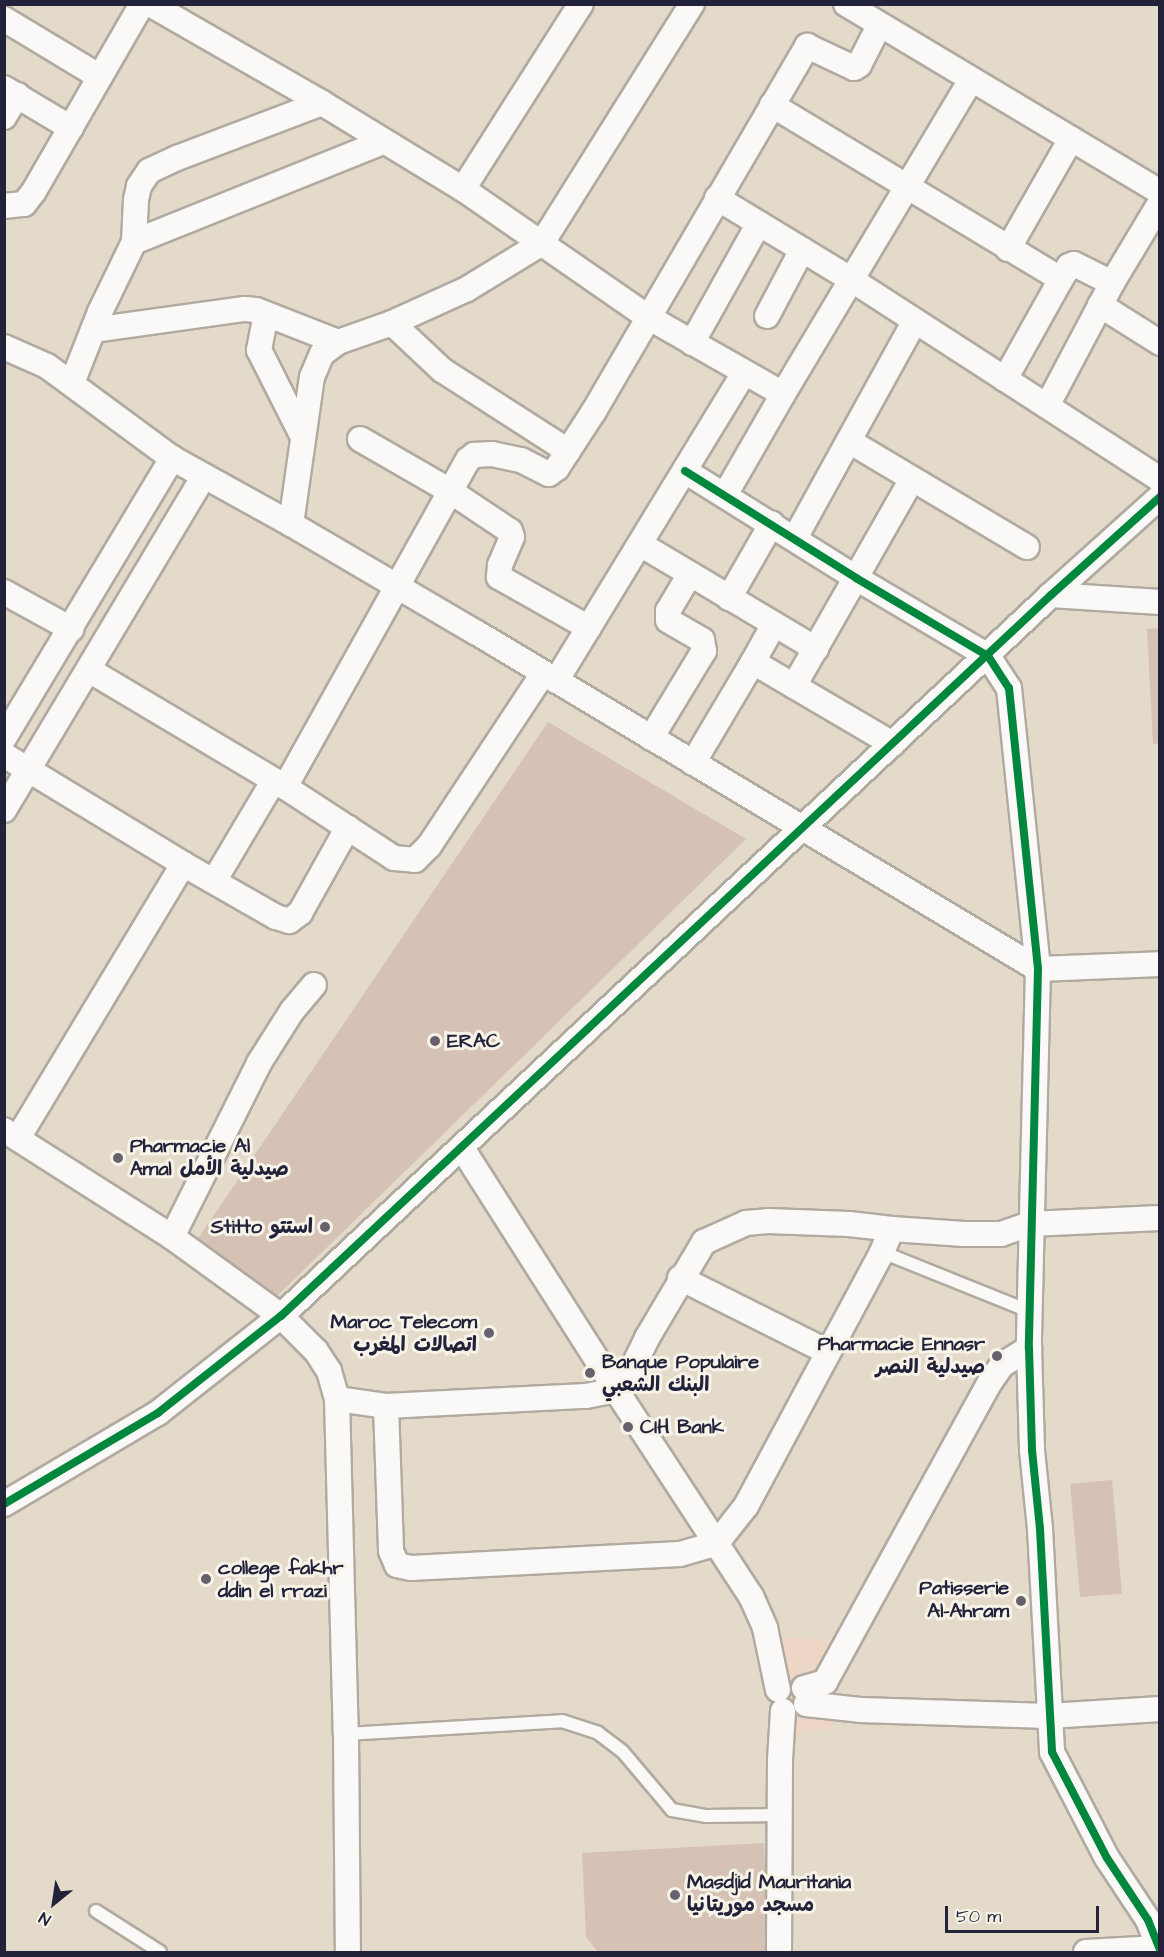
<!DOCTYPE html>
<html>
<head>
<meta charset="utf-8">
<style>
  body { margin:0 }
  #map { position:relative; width:1164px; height:1957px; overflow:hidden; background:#e4dac9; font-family:"Architects Daughter","Playpen Sans Arabic",sans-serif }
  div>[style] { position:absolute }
  .built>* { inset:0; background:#eed6c6 }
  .building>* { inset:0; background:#d6c1b5; transform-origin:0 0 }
  .roads { filter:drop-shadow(2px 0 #b0aaa1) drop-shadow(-2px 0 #b0aaa1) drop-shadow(0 2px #b0aaa1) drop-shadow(0 -2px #b0aaa1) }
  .service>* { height:12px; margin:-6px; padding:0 6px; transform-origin:6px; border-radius:6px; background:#fbf9f7 }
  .minor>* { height:24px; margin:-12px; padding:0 12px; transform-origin:12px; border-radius:12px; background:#fbf9f7 }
  .cycleway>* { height:8px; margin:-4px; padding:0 4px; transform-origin:4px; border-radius:4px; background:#00873e }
  .dots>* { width:16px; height:16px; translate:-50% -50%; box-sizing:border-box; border:3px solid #f7f3e8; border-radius:50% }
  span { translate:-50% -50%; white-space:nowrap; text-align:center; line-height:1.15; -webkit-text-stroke:6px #f7f3e8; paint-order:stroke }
  .poi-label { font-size:20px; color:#22223b; font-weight:700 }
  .left { translate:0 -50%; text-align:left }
  .right { translate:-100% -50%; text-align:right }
  .frame { position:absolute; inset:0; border:6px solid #22223b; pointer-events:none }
  .north { position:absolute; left:24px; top:1873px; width:60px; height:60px; -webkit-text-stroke:4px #f7f3e8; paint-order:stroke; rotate:210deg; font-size:16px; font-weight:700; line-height:24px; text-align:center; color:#22223b }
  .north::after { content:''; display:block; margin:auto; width:21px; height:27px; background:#22223b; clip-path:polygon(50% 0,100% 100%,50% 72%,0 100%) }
  .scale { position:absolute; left:945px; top:1906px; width:154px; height:27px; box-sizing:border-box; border:3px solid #22223b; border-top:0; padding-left:8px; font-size:18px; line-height:21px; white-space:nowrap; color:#22223b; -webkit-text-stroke:4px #f7f3e8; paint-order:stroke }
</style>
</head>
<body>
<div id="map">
  <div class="built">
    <i style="clip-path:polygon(767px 1637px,846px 1640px,827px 1672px,833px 1728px,781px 1738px)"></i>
  </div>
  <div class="building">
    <i style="clip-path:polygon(1160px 628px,1160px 743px,1153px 744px,1147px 629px)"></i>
    <i style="clip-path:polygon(548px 722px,746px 839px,277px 1296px,195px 1243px)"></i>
    <i style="left:1112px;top:1480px;width:114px;height:42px;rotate:85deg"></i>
    <i style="clip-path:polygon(764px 1843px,768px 1952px,598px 1952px,586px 1937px,582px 1853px)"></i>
  </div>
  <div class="roads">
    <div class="service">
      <i style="left:882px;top:1252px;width:161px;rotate:21.9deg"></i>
      <i style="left:346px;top:1734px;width:216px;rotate:-3.4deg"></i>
      <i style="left:562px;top:1721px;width:38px;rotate:18deg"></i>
      <i style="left:598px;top:1733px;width:31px;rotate:37deg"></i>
      <i style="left:623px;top:1752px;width:76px;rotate:49.8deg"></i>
      <i style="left:672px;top:1810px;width:35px;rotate:10deg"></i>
      <i style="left:706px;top:1816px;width:74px;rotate:-0.8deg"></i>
      <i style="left:96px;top:1911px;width:76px;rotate:32.6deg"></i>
    </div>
    <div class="minor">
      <i style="left:150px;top:4px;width:198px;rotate:29.9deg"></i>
      <i style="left:322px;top:103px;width:165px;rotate:31.4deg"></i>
      <i style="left:463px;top:189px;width:225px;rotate:34.7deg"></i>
      <i style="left:648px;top:317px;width:155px;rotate:29.7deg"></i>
      <i style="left:846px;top:4px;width:366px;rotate:30.9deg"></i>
      <i style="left:4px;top:19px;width:112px;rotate:31.1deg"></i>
      <i style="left:4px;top:88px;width:78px;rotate:30.8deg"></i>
      <i style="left:772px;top:105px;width:337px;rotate:31.1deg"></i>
      <i style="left:1061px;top:279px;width:115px;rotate:119.2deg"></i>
      <i style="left:4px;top:117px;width:26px;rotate:-59deg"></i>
      <i style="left:463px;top:189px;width:219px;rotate:-57.5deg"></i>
      <i style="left:717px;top:198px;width:158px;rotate:31.3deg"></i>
      <i style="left:852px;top:280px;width:367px;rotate:32.9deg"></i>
      <i style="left:4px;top:206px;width:20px;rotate:-6deg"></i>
      <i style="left:24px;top:204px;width:16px;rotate:-52deg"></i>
      <i style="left:34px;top:191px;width:216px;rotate:-60deg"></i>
      <i style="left:134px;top:242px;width:268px;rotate:-21.9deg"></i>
      <i style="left:1008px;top:249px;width:127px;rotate:-60.2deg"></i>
      <i style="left:1061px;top:279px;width:15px;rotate:-58deg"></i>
      <i style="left:1069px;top:266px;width:5px;rotate:-22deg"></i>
      <i style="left:1074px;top:264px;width:42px;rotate:26.6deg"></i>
      <i style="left:1100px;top:305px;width:71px;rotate:32.3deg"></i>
      <i style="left:266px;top:314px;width:37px;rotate:101deg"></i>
      <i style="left:259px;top:350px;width:97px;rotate:63.2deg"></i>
      <i style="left:767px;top:316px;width:75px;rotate:-62.1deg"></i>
      <i style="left:392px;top:323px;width:69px;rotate:43.2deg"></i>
      <i style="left:442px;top:370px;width:150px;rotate:32.7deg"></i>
      <i style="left:93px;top:330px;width:153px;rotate:-7.9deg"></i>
      <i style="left:245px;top:309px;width:11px;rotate:5deg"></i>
      <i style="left:256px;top:310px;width:88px;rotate:21.3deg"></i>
      <i style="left:692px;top:343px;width:137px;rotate:-60.8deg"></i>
      <i style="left:4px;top:347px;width:47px;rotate:23.8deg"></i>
      <i style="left:47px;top:366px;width:155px;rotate:36.4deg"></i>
      <i style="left:172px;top:458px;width:136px;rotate:29deg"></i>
      <i style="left:291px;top:524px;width:216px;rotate:30.4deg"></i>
      <i style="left:477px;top:633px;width:654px;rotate:30.92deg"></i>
      <i style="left:1038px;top:969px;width:122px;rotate:-2.3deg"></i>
      <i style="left:72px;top:383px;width:76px;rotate:-68.5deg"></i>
      <i style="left:100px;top:312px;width:78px;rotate:-64.1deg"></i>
      <i style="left:134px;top:242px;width:42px;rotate:-87.3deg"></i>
      <i style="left:136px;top:200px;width:14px;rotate:-78deg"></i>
      <i style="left:139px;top:186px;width:18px;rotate:-56deg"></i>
      <i style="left:149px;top:171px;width:31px;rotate:-25deg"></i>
      <i style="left:177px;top:158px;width:155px;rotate:-20.8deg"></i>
      <i style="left:1047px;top:406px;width:139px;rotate:-62.1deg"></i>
      <i style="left:1112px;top:283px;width:93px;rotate:-59deg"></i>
      <i style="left:360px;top:439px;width:104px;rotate:30deg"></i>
      <i style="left:450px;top:491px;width:72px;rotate:33.7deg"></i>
      <i style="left:510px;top:531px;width:6px;rotate:72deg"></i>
      <i style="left:512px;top:537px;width:30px;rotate:113deg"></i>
      <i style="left:500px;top:565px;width:12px;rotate:95deg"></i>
      <i style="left:499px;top:577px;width:103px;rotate:29.5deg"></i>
      <i style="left:849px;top:441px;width:207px;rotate:30.8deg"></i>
      <i style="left:685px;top:471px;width:202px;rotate:32deg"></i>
      <i style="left:856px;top:578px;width:153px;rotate:30.6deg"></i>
      <i style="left:988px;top:656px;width:38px;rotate:57deg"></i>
      <i style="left:1009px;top:688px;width:282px;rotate:84.1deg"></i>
      <i style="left:1038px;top:969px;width:379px;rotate:91.4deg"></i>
      <i style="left:1029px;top:1348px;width:102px;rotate:88.3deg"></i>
      <i style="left:1032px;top:1450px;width:79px;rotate:84.2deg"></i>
      <i style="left:1040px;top:1529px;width:223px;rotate:86.9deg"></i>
      <i style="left:1052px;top:1752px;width:119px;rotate:62.6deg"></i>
      <i style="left:1107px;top:1858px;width:74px;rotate:56.5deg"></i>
      <i style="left:1148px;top:1920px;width:32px;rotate:68deg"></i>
      <i style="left:725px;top:495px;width:116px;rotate:-60.1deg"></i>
      <i style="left:783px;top:394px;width:366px;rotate:-59.1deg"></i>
      <i style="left:291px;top:524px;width:148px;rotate:-81.9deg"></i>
      <i style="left:312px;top:377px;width:25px;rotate:-67deg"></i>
      <i style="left:322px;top:354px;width:20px;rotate:-37deg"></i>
      <i style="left:338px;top:342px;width:57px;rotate:-19.4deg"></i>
      <i style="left:392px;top:323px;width:82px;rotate:-24.4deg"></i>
      <i style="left:467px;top:289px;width:88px;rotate:-31.5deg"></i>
      <i style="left:542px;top:243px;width:282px;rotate:-57.9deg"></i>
      <i style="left:795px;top:538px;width:248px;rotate:-61.1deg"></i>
      <i style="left:640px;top:544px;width:205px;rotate:30.8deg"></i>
      <i style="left:4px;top:592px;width:77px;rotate:28.9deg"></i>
      <i style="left:1051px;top:595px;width:109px;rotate:3.7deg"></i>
      <i style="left:729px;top:598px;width:86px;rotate:-60.2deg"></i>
      <i style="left:753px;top:662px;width:43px;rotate:-61.1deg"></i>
      <i style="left:89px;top:670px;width:228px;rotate:30.8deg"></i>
      <i style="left:285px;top:787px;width:130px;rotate:33.1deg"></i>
      <i style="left:394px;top:858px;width:21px;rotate:5deg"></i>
      <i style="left:415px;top:860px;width:20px;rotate:-45deg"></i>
      <i style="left:429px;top:846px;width:206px;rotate:-56.5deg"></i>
      <i style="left:556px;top:681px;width:361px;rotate:-58.6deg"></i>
      <i style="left:794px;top:686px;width:238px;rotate:-60.3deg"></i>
      <i style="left:4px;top:738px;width:327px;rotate:-59deg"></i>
      <i style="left:651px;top:738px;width:102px;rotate:-58.7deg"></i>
      <i style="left:704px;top:651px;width:11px;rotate:-100deg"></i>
      <i style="left:702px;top:640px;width:39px;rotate:-150deg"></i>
      <i style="left:668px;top:620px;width:9px;rotate:-90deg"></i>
      <i style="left:668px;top:611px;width:43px;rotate:-59.3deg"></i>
      <i style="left:4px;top:755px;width:210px;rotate:31.3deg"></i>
      <i style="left:183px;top:864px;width:107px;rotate:29.7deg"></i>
      <i style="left:276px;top:917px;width:14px;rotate:17deg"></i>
      <i style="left:289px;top:921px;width:14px;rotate:-36deg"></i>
      <i style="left:300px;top:913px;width:98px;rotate:-60.8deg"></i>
      <i style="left:693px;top:763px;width:117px;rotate:-59.3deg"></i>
      <i style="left:753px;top:662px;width:162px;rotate:30.4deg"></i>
      <i style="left:285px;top:787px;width:375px;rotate:-60.8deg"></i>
      <i style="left:468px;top:460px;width:8px;rotate:-40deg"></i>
      <i style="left:474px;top:455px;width:18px;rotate:-3deg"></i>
      <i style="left:492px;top:454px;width:30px;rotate:12deg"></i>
      <i style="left:521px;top:460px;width:31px;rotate:27deg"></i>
      <i style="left:549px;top:474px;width:10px;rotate:-37deg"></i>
      <i style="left:557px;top:468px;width:68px;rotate:-57deg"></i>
      <i style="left:594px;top:411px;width:423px;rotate:-59.7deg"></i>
      <i style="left:807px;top:46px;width:52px;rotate:25.1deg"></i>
      <i style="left:854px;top:68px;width:6px;rotate:-31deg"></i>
      <i style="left:859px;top:65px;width:44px;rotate:-62.9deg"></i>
      <i style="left:4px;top:810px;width:389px;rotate:-59.1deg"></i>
      <i style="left:214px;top:881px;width:117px;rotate:-59.3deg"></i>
      <i style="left:4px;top:1130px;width:199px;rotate:32.5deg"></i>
      <i style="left:172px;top:1237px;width:135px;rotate:35.9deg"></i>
      <i style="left:281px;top:1316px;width:49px;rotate:45deg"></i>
      <i style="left:316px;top:1351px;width:24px;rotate:57deg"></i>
      <i style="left:329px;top:1371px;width:29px;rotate:74deg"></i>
      <i style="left:337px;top:1399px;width:335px;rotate:88.5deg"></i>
      <i style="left:346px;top:1734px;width:218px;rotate:89.5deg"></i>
      <i style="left:18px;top:1138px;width:320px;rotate:-58.9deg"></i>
      <i style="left:462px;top:1148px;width:287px;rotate:57.5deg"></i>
      <i style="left:616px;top:1390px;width:246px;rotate:56.8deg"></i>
      <i style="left:751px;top:1596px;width:35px;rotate:66deg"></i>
      <i style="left:765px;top:1628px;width:63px;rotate:78.2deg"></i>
      <i style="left:172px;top:1237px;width:195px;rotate:-63.4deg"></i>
      <i style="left:259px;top:1063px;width:62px;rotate:-57.6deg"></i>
      <i style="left:292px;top:1011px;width:34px;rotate:-50deg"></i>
      <i style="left:680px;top:1278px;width:165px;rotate:26.6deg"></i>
      <i style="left:337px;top:1399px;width:49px;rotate:8.1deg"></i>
      <i style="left:386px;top:1406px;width:200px;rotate:-2.9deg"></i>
      <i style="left:586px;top:1396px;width:31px;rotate:-11deg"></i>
      <i style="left:616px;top:1390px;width:24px;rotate:-52deg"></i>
      <i style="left:631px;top:1371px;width:37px;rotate:-64deg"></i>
      <i style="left:647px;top:1338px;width:112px;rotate:-59.3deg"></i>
      <i style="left:704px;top:1242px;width:46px;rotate:-24.3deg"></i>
      <i style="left:746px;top:1223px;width:22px;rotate:-5deg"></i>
      <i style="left:768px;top:1221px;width:81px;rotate:2.1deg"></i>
      <i style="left:849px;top:1224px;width:43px;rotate:6.6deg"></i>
      <i style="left:386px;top:1406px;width:145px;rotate:88deg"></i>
      <i style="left:391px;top:1551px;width:15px;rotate:67deg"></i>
      <i style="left:397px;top:1565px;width:14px;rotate:12deg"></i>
      <i style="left:411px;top:1568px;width:269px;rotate:-3deg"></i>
      <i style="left:680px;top:1554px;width:37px;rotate:-16deg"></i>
      <i style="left:716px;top:1544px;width:48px;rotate:-51.7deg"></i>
      <i style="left:746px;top:1506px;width:288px;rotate:-61.8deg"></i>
      <i style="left:882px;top:1252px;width:25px;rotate:-67deg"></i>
      <i style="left:892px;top:1229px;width:72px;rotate:4deg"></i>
      <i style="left:964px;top:1234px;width:37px"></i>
      <i style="left:1001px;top:1234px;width:31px;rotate:-19deg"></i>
      <i style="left:1030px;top:1224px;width:130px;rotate:-2.6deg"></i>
      <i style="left:4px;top:1504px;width:179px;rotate:-30.6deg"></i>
      <i style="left:158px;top:1413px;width:157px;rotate:-38.3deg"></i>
      <i style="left:281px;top:1316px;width:1055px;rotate:-43.12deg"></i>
      <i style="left:1051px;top:595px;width:147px;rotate:-42deg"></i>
      <i style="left:804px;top:1688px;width:22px;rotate:-16deg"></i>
      <i style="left:825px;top:1682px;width:342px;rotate:-61.2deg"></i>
      <i style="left:990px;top:1382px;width:21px;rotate:-55deg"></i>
      <i style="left:1002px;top:1365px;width:32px;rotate:-32deg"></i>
      <i style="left:806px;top:1704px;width:54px;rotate:6.3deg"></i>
      <i style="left:860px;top:1710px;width:189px;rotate:1.8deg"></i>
      <i style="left:1049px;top:1716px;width:111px;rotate:-3.6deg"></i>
      <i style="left:779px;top:1952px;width:192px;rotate:-89.7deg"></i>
      <i style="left:780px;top:1760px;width:49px;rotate:-86.5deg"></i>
      <i style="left:1086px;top:1952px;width:73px;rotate:-3.1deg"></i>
    </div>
  </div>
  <div class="cycleway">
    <i style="left:685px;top:471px;width:202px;rotate:32deg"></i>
    <i style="left:856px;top:578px;width:153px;rotate:30.6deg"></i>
    <i style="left:988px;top:656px;width:38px;rotate:57deg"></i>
    <i style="left:1009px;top:688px;width:282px;rotate:84.1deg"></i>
    <i style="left:1038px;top:969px;width:379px;rotate:91.4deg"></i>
    <i style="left:1029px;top:1348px;width:102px;rotate:88.3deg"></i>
    <i style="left:1032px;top:1450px;width:79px;rotate:84.2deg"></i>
    <i style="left:1040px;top:1529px;width:223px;rotate:86.9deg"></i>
    <i style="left:1052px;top:1752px;width:119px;rotate:62.6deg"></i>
    <i style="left:1107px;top:1858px;width:74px;rotate:56.5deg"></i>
    <i style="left:1148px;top:1920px;width:32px;rotate:68deg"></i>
    <i style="left:4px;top:1504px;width:179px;rotate:-30.6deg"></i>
    <i style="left:158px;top:1413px;width:157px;rotate:-38.3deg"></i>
    <i style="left:281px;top:1316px;width:1055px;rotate:-43.12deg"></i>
    <i style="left:1051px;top:595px;width:147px;rotate:-42deg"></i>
  </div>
  <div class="dots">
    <i style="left:435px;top:1041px;background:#66626d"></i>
    <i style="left:118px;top:1158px;background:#66626d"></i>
    <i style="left:325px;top:1227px;background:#66626d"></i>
    <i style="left:489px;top:1333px;background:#66626d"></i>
    <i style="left:997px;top:1356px;background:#66626d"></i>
    <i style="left:590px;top:1373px;background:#66626d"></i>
    <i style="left:628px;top:1427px;background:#66626d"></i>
    <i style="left:206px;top:1579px;background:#66626d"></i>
    <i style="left:1021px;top:1601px;background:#66626d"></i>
    <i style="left:675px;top:1895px;background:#66626d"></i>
  </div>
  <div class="poi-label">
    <span class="left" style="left:447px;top:1041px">ERAC</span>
    <span class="left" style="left:130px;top:1158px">Pharmacie Al<br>Amal صيدلية الأمل</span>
    <span class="right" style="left:313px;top:1227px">Stitto استتو</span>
    <span class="right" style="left:477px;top:1334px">Maroc Telecom<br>اتصالات المغرب</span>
    <span class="right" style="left:985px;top:1356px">Pharmacie Ennasr<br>صيدلية النصر</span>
    <span class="left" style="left:602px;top:1374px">Banque Populaire<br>البنك الشعبي</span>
    <span class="left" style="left:640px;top:1427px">CIH Bank</span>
    <span class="left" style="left:218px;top:1580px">college fakhr<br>ddin el rrazi</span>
    <span class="right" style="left:1009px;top:1600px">Patisserie<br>Al-Ahram</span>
    <span class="left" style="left:687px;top:1894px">Masdjid Mauritania<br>مسجد موريتانيا</span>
  </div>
  <div class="frame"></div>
  <div class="north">N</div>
  <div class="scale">50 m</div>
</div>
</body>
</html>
